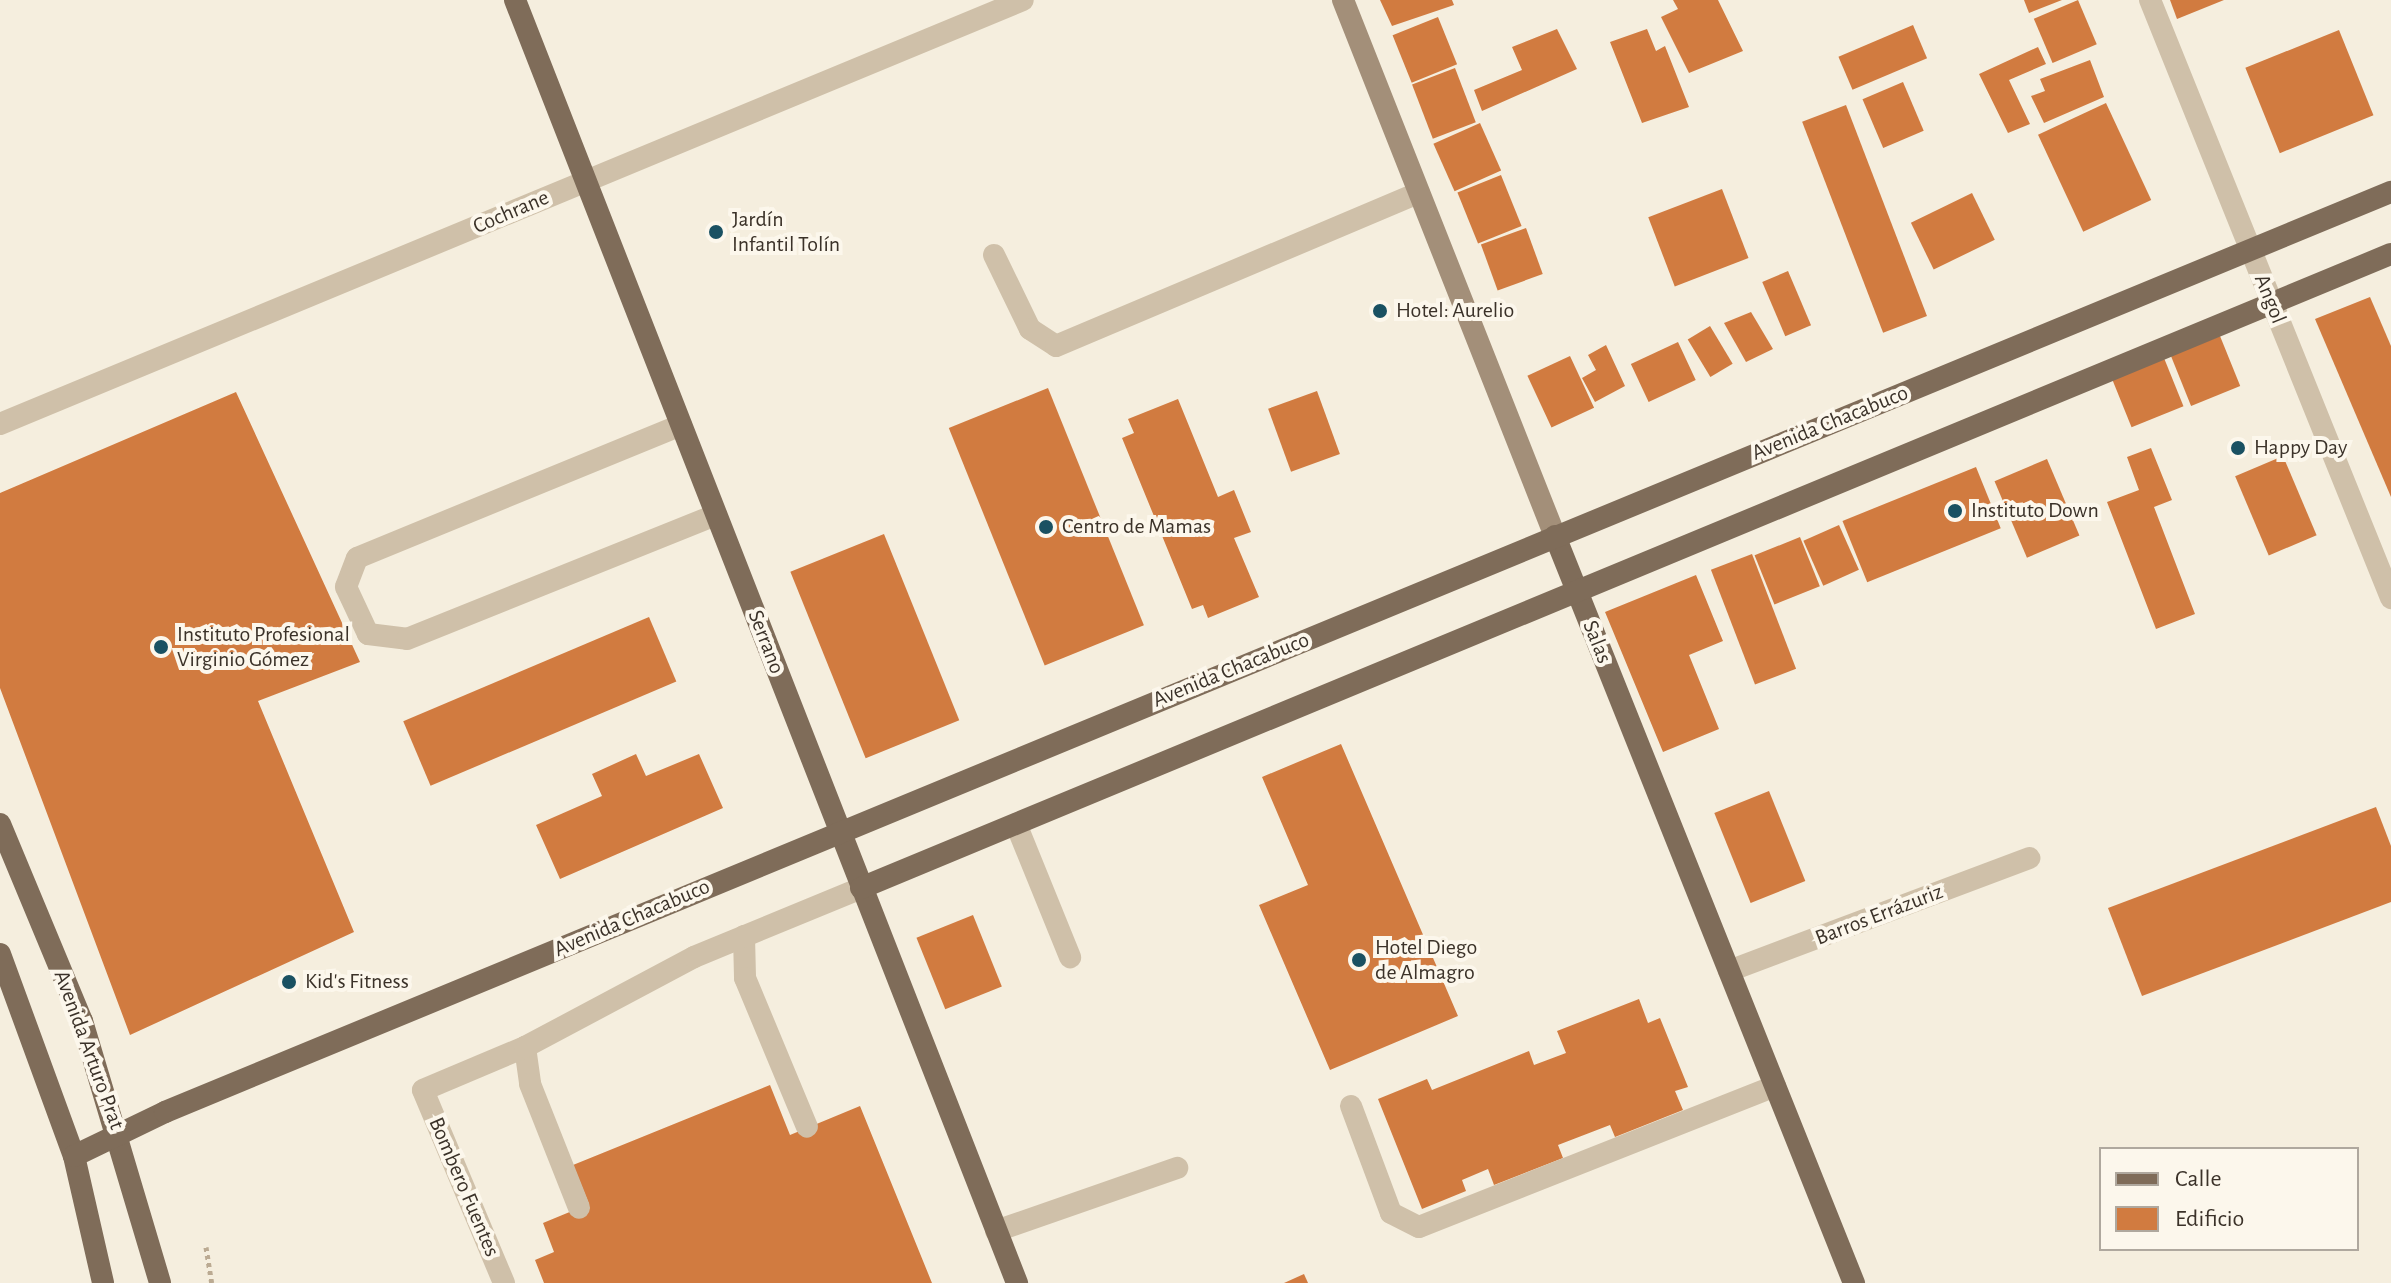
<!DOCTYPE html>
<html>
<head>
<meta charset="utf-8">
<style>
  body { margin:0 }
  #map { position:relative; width:2391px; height:1283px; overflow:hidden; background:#f5eede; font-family:"Alegreya Sans",sans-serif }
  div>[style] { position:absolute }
  .building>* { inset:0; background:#d17b40; transform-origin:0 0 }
  .path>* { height:5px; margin-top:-2.5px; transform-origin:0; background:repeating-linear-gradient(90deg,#bbaa92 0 4px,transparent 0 8px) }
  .service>* { height:22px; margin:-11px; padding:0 11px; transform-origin:11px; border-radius:11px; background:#cfc0a9 }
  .minor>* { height:22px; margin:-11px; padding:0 11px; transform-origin:11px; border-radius:11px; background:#cfc0a9 }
  .tertiary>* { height:22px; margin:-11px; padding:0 11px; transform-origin:11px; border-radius:11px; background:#cfc0a9 }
  .secondary>* { height:22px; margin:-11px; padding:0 11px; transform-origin:11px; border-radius:11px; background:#a38f79 }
  .primary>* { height:22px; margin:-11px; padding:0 11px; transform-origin:11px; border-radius:11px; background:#7f6c59 }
  .dots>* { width:22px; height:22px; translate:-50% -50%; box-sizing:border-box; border:4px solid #fcf7ec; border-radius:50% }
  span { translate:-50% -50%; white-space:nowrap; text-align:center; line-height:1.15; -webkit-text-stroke:8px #fcf7ec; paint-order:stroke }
  .street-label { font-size:22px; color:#3b3229 }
  .poi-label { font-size:22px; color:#3b3229 }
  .left { translate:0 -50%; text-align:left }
  .legend { position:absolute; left:2099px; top:1147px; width:260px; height:104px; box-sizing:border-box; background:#fcf7ec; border:2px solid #afa89e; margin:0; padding:10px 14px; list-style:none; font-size:24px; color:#3b3229 }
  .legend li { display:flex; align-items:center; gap:16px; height:40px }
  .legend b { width:40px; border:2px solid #afa89e }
</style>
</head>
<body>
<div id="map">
  <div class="building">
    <i style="clip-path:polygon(1380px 0,1452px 0,1454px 5px,1392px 26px)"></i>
    <i style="clip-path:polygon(1673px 0,1718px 0,1743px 51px,1689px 73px,1661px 17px,1678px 9px)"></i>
    <i style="clip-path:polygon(2024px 0,2062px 0,2029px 13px)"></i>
    <i style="left:2078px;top:0;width:48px;height:48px;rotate:67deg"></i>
    <i style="clip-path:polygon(2170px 0,2224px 0,2177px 19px)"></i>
    <i style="left:1438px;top:17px;width:51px;height:49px;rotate:68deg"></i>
    <i style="left:1913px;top:25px;width:36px;height:81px;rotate:67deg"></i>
    <i style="clip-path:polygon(1557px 29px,1577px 69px,1482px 111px,1474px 90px,1522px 70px,1512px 47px)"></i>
    <i style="clip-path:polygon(1647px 29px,1656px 51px,1665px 46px,1689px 107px,1642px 123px,1610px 42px)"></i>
    <i style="left:2339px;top:30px;width:92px;height:101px;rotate:68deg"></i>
    <i style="clip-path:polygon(2038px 47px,2046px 64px,2009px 80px,2030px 124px,2008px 133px,1979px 74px)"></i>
    <i style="clip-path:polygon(2090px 60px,2104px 97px,2044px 123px,2031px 96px,2045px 91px,2040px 79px)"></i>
    <i style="left:1455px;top:68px;width:58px;height:46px;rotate:69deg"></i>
    <i style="left:1903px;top:82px;width:53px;height:44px;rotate:67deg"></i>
    <i style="left:2106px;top:103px;width:107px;height:75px;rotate:65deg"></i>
    <i style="left:1846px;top:105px;width:226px;height:47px;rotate:69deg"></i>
    <i style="left:1480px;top:123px;width:52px;height:51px;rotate:66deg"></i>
    <i style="left:1501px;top:175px;width:55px;height:47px;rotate:68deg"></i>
    <i style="left:1722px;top:189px;width:74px;height:79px;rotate:69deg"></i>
    <i style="left:1972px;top:193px;width:52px;height:68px;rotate:64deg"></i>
    <i style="left:1526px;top:228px;width:49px;height:48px;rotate:70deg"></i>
    <i style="left:1788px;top:271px;width:59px;height:28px;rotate:67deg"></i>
    <i style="clip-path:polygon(2370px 297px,2391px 346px,2391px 497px,2315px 319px)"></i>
    <i style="clip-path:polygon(1751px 312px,1773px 349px,1746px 362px,1724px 323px)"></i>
    <i style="left:1710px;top:326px;width:44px;height:26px;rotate:59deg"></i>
    <i style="left:2220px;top:336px;width:54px;height:53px;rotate:68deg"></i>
    <i style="left:1678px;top:342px;width:42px;height:52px;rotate:65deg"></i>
    <i style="clip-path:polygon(1606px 345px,1625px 386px,1595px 402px,1582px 378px,1596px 370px,1588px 355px)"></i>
    <i style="left:1570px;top:356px;width:57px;height:47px;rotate:65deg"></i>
    <i style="left:2164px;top:358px;width:52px;height:56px;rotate:68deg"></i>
    <i style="left:1048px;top:388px;width:256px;height:107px;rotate:68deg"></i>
    <i style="left:1317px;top:391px;width:67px;height:52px;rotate:70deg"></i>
    <i style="clip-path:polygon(236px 392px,360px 662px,258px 701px,354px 932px,130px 1035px,0 688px,0 493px)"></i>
    <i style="clip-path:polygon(1178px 399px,1218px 497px,1234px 490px,1251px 532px,1234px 538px,1259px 597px,1208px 618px,1203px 605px,1192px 609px,1122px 438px,1134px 433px,1128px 419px)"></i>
    <i style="clip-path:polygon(2151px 448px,2172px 500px,2154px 507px,2195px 614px,2156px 629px,2107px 502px,2139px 490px,2127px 457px)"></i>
    <i style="left:2283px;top:456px;width:86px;height:52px;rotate:67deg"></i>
    <i style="left:2047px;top:459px;width:83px;height:57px;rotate:67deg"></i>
    <i style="left:1976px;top:467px;width:66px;height:144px;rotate:68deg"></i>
    <i style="left:1839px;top:525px;width:49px;height:39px;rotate:66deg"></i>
    <i style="left:884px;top:534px;width:201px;height:101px;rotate:68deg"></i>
    <i style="left:1800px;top:537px;width:53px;height:49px;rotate:68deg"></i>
    <i style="left:1752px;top:554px;width:123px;height:44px;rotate:69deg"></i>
    <i style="clip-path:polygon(1696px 575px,1723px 641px,1689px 655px,1719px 729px,1663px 752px,1605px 612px)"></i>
    <i style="left:649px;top:617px;width:70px;height:267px;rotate:67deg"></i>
    <i style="clip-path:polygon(1341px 744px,1458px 1016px,1330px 1070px,1259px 905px,1308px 885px,1262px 777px)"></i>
    <i style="clip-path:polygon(636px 754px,646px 776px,699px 754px,723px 808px,560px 879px,536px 825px,602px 796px,592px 774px)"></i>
    <i style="left:1769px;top:791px;width:97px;height:59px;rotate:68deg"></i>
    <i style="clip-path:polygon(2376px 807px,2391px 846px,2391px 902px,2142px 996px,2108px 908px)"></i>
    <i style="left:973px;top:915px;width:77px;height:61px;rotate:68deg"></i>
    <i style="clip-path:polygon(1639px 999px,1648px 1023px,1660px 1018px,1688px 1087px,1675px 1091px,1683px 1110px,1615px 1137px,1610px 1125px,1558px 1145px,1563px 1158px,1494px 1185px,1488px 1169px,1462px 1180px,1466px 1191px,1422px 1209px,1378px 1099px,1427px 1079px,1432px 1090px,1529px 1051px,1534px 1065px,1566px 1053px,1557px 1031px)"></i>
    <i style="clip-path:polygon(770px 1085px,790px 1135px,860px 1106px,932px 1283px,544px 1283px,535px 1260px,554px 1252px,543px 1223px,589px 1204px,573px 1165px)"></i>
    <i style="clip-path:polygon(1304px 1274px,1308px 1283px,1284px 1283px)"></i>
  </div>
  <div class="path">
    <i style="left:206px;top:1247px;width:36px;rotate:81deg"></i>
  </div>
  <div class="service">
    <i style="left:994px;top:255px;width:82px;rotate:64.1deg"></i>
    <i style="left:1030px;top:329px;width:31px;rotate:33deg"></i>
    <i style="left:1056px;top:346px;width:394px;rotate:-22.9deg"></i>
    <i style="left:681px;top:425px;width:350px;rotate:157.7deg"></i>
    <i style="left:357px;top:558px;width:31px;rotate:111deg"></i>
    <i style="left:346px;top:587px;width:52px;rotate:64.9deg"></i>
    <i style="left:368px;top:634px;width:39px;rotate:7deg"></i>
    <i style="left:407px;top:639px;width:333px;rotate:-21.9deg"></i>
    <i style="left:1016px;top:824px;width:144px;rotate:67.9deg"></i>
    <i style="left:744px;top:936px;width:42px;rotate:88.6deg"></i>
    <i style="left:745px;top:978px;width:161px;rotate:67.4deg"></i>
    <i style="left:525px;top:1047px;width:37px;rotate:82deg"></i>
    <i style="left:530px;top:1084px;width:133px;rotate:68.4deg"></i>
    <i style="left:1351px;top:1106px;width:114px;rotate:69.5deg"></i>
    <i style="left:1391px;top:1213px;width:31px;rotate:27deg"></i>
    <i style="left:1419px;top:1227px;width:383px;rotate:-21.6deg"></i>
    <i style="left:996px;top:1231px;width:192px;rotate:-19.2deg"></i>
  </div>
  <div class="minor">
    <i style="left:1729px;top:971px;width:321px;rotate:-20.6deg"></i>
    <i style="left:504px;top:1283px;width:209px;rotate:-112.8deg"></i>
    <i style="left:423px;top:1090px;width:111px;rotate:-22.9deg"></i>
    <i style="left:525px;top:1047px;width:191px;rotate:-28deg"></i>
    <i style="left:694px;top:957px;width:181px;rotate:-22.4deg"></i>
  </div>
  <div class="tertiary">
    <i style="left:2150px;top:0;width:645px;rotate:68.05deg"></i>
    <i style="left:0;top:424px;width:1107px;rotate:-22.51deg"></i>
  </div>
  <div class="secondary">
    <i style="left:1343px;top:0;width:576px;rotate:68.42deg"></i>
  </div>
  <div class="primary">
    <i style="left:515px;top:0;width:1378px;rotate:68.63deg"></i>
    <i style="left:1555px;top:536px;width:805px;rotate:68.19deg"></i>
    <i style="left:0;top:824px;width:213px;rotate:67.4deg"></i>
    <i style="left:82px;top:1021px;width:273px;rotate:73.4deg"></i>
    <i style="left:861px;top:888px;width:1656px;rotate:-22.51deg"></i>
    <i style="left:0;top:954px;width:215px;rotate:69.9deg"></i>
    <i style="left:74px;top:1156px;width:130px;rotate:77.1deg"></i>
    <i style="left:74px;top:1156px;width:101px;rotate:-25.8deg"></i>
    <i style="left:165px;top:1112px;width:2409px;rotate:-22.46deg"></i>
  </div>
  <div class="dots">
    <i style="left:716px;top:232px;background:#1a5162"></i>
    <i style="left:1380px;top:311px;background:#1a5162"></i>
    <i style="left:2238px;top:448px;background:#1a5162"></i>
    <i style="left:1955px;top:511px;background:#1a5162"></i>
    <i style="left:1046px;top:527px;background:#1a5162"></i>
    <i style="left:161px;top:647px;background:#1a5162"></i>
    <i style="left:1359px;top:960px;background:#1a5162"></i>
    <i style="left:289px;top:982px;background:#1a5162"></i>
  </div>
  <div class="street-label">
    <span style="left:511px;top:212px;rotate:-23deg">Cochrane</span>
    <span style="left:2270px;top:299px;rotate:68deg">Angol</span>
    <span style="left:1830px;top:423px;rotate:-22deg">Avenida Chacabuco</span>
    <span style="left:766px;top:642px;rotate:69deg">Serrano</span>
    <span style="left:1597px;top:642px;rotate:68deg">Salas</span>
    <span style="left:1231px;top:670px;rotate:-22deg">Avenida Chacabuco</span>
    <span style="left:1879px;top:915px;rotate:-21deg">Barros Errázuriz</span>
    <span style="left:632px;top:918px;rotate:-23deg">Avenida Chacabuco</span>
    <span style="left:89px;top:1050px;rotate:70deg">Avenida Arturo Prat</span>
    <span style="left:464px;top:1187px;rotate:67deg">Bombero Fuentes</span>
  </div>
  <div class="poi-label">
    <span class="left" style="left:732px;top:232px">Jardín<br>Infantil Tolín</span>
    <span class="left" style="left:1396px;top:311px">Hotel: Aurelio</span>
    <span class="left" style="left:2254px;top:448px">Happy Day</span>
    <span class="left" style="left:1971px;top:511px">Instituto Down</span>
    <span class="left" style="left:1062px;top:527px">Centro de Mamas</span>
    <span class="left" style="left:177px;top:647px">Instituto Profesional<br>Virginio Gómez</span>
    <span class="left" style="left:1375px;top:960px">Hotel Diego<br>de Almagro</span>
    <span class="left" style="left:305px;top:982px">Kid's Fitness</span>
  </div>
  <ul class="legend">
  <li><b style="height:10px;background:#7f6c59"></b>Calle</li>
  <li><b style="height:22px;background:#d17b40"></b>Edificio</li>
  </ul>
</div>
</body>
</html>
